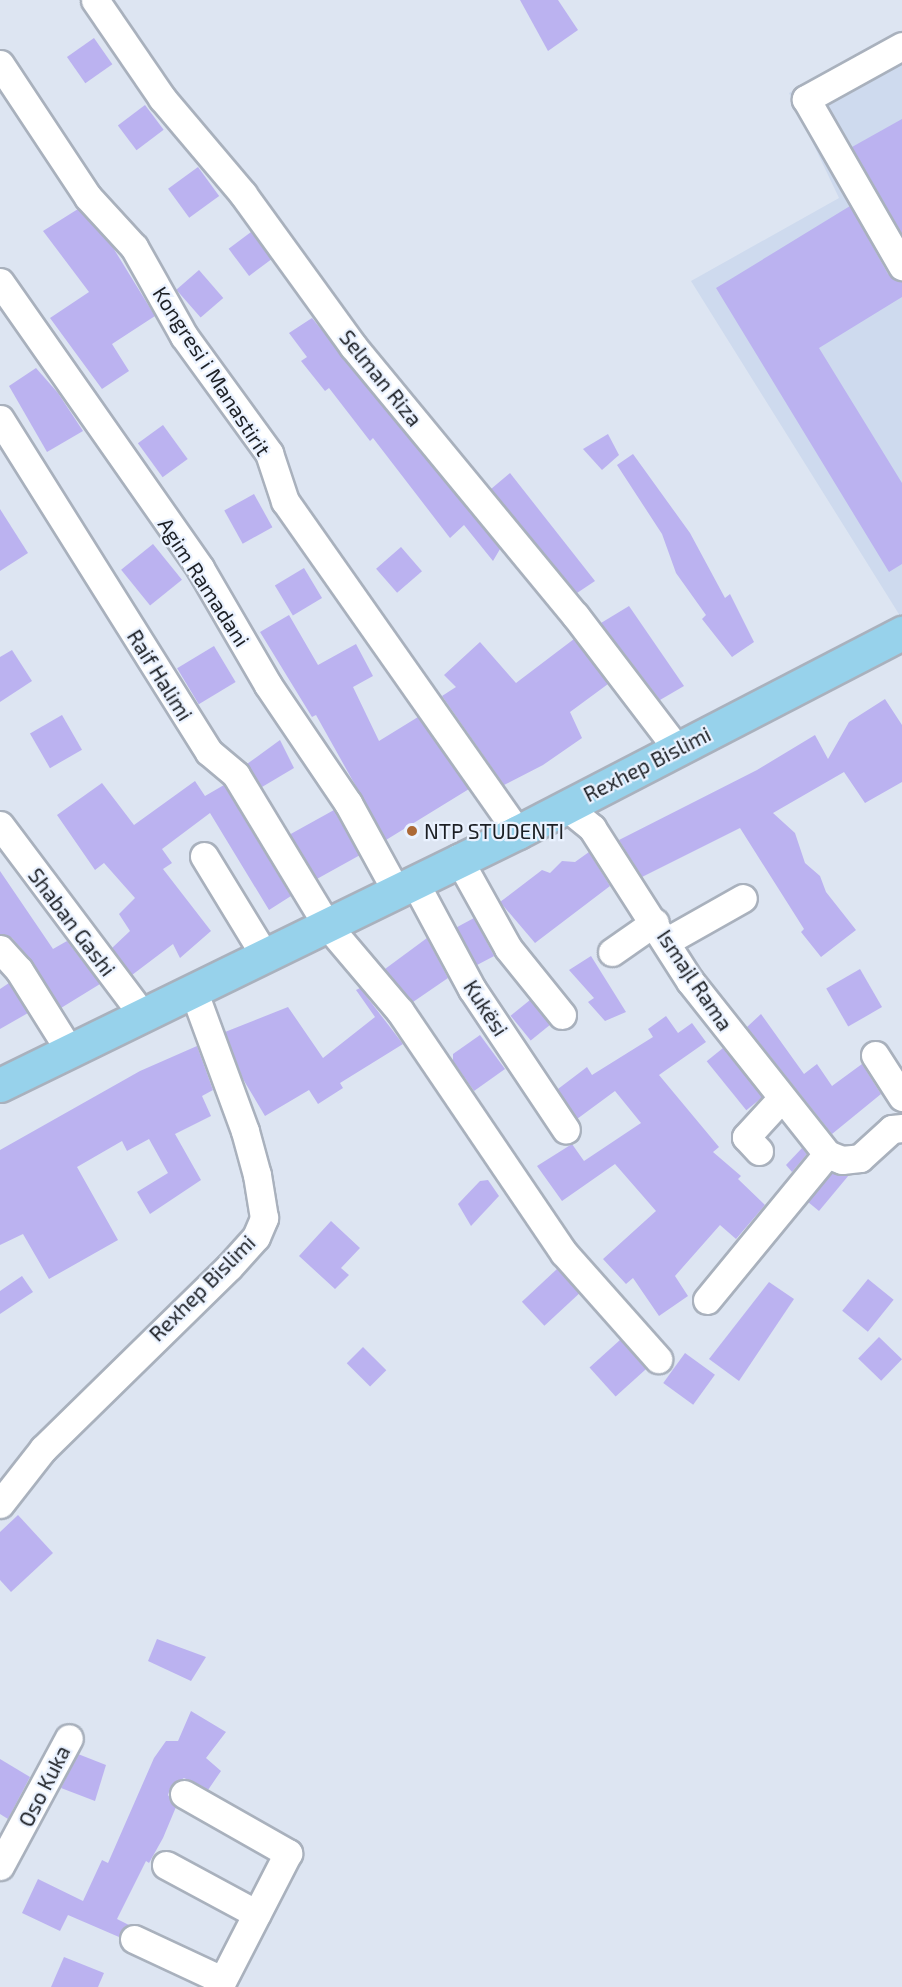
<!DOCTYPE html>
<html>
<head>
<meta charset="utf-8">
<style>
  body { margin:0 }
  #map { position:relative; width:902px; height:1987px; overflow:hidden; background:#dde5f2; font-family:"Exo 2",sans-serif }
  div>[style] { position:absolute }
  .built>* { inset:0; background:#cedaee }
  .building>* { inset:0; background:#bbb2f0; transform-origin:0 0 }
  .roads { filter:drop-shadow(2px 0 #a9b1bd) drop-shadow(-2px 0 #a9b1bd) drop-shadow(0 2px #a9b1bd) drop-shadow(0 -2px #a9b1bd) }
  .minor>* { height:27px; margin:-13.5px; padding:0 13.5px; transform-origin:13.5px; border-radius:13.5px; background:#fff }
  .major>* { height:33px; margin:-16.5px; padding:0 16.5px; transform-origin:16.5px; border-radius:16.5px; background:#97d2eb }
  .dots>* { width:16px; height:16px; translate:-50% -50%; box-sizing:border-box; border:3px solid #eaf2ff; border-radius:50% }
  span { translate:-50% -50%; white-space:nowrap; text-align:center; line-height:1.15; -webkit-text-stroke:4.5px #eaf2ff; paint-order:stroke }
  .street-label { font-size:21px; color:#1c1f24 }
  .poi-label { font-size:21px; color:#1c1f24 }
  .left { translate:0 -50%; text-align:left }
</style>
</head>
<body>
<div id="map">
  <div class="built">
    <i style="clip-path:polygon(902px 30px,902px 619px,691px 281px,839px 198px,789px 93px)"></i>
  </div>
  <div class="building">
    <i style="clip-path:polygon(520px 0,558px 0,578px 30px,548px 51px)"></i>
    <i style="left:94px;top:38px;width:32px;height:33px;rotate:55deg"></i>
    <i style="left:145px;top:105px;width:31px;height:34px;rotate:53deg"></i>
    <i style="clip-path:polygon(902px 119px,902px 234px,852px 147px)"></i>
    <i style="left:198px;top:167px;width:36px;height:37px;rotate:54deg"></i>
    <i style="clip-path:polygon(850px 206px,888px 274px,902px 282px,902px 297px,819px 348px,902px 483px,902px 564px,889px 572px,716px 288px)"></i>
    <i style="clip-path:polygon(78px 209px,112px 246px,155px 316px,112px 344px,129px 371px,102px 389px,50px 318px,89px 292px,43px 231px)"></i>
    <i style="left:251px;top:232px;width:34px;height:28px;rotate:53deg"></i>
    <i style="left:199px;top:270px;width:37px;height:30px;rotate:49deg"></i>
    <i style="clip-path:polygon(312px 318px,500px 549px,493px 561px,464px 525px,450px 538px,373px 438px,370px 441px,329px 388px,325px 391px,301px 361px,307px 357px,289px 333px)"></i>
    <i style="clip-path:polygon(36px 368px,58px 393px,83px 431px,47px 452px,9px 386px)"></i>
    <i style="left:163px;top:425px;width:42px;height:31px;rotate:54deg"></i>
    <i style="clip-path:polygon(608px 434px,619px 455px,602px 470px,583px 449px)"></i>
    <i style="clip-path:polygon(633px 454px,690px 533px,725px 598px,730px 594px,754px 642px,732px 657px,702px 619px,706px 615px,676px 573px,662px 534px,617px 465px)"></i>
    <i style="clip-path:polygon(510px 473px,595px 581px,577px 593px,491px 489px)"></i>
    <i style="left:254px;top:494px;width:38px;height:34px;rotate:61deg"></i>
    <i style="clip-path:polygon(0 509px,28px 553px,0 571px)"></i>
    <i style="left:153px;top:544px;width:46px;height:41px;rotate:51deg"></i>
    <i style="left:401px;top:547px;width:32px;height:33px;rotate:49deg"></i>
    <i style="left:304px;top:568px;width:35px;height:34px;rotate:59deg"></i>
    <i style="clip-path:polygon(629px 606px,684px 686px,660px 700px,601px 623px)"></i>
    <i style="clip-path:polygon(289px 615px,318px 665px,356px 644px,373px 676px,353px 687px,379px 741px,418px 717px,469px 789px,386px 840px,316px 715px,312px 717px,260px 632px)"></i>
    <i style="clip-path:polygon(574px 639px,608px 684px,570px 712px,582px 738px,543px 765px,504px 785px,442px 696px,456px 687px,444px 675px,480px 642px,516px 683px)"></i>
    <i style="left:214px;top:646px;width:42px;height:43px;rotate:59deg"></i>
    <i style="clip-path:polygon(12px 650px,32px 681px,0 702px,0 657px)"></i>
    <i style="clip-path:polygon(885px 699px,902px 725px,902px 782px,865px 803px,844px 772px,773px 813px,795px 833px,805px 863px,820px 876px,826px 892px,856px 930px,821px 957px,801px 932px,804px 929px,740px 828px,642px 877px,619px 840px,757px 770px,815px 735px,828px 759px,849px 722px)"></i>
    <i style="left:62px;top:715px;width:40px;height:37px;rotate:60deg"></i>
    <i style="clip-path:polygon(280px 740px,294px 768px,262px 787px,247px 764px)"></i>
    <i style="clip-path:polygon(195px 781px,205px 796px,224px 785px,291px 896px,269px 910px,210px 813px,162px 849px,172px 863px,163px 869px,211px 931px,180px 958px,173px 944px,132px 975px,112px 948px,130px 931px,119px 914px,135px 898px,104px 863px,95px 870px,57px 815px,102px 783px,134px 825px)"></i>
    <i style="left:334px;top:810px;width:52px;height:50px;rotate:61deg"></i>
    <i style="clip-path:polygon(589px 852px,610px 886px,535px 943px,500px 902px,542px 870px,550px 873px,562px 861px,575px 862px)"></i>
    <i style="clip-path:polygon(0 871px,53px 949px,67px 941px,100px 984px,61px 1008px,31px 960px,12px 938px,0 934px)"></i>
    <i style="left:474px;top:918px;width:43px;height:20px;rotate:62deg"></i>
    <i style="clip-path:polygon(427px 938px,448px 978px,413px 1002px,385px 969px)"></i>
    <i style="clip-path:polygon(591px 956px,626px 1012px,605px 1021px,588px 1002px,594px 998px,569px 970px)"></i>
    <i style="left:860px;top:969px;width:44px;height:39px;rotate:60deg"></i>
    <i style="clip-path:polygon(9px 983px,28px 1013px,0 1029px,0 989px)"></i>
    <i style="clip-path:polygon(360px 988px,403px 1044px,340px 1083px,343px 1088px,318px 1104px,309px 1090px,265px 1116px,243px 1079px,225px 1032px,288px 1007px,323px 1058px,375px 1017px,356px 990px)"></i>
    <i style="left:530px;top:1000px;width:32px;height:25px;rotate:51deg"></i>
    <i style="clip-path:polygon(761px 1014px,804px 1074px,817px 1064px,832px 1086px,862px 1064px,881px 1094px,832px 1134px,747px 1027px)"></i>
    <i style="clip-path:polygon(666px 1016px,678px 1033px,692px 1023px,706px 1042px,659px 1075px,719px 1147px,713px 1152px,741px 1176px,738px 1179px,765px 1205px,736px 1239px,720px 1225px,675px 1276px,688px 1296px,659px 1316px,633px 1278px,626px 1284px,603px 1259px,656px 1211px,615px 1164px,562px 1201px,537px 1166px,572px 1144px,584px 1161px,641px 1123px,615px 1091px,577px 1119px,558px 1089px,587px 1067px,592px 1075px,653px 1037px,648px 1029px)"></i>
    <i style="clip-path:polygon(480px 1035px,505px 1069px,474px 1091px,453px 1061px,453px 1054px)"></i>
    <i style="clip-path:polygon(197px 1046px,213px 1090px,202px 1096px,211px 1116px,175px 1134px,201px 1180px,150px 1214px,137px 1192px,168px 1173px,149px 1139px,127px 1151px,122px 1141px,77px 1167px,118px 1240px,49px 1279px,23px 1234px,0 1245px,0 1150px,140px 1071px)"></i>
    <i style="left:723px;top:1048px;width:63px;height:21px;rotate:51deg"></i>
    <i style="clip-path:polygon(802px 1148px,807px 1154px,792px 1172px,786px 1165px)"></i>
    <i style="clip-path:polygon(832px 1173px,849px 1175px,819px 1211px,808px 1202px)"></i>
    <i style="clip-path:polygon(488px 1180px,499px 1196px,471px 1226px,458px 1204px,480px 1181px)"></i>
    <i style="clip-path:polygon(331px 1221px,360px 1248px,341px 1268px,349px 1275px,335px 1289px,299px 1256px)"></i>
    <i style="left:557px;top:1269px;width:33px;height:48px;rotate:47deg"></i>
    <i style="clip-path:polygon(22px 1276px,33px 1292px,0 1314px,0 1291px)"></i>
    <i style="left:868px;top:1279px;width:33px;height:41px;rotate:39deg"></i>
    <i style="clip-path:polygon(769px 1282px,794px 1299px,739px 1381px,709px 1359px)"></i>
    <i style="left:879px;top:1337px;width:32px;height:30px;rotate:44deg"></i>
    <i style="left:620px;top:1340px;width:39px;height:41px;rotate:48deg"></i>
    <i style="left:363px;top:1347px;width:33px;height:23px;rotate:45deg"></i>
    <i style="left:685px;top:1353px;width:37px;height:37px;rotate:36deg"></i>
    <i style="clip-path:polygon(18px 1515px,53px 1553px,11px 1592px,0 1580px,0 1532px)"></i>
    <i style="clip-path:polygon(157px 1639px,206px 1657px,191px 1681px,148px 1661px)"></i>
    <i style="clip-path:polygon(191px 1711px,226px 1732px,206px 1758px,221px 1771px,208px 1790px,184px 1778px,171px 1786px,168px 1795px,176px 1807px,163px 1838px,149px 1863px,146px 1861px,117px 1919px,129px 1925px,119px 1937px,68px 1915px,60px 1931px,22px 1913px,38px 1879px,83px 1901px,102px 1860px,108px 1863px,154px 1758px,166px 1741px,178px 1741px)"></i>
    <i style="clip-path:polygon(78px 1754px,106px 1765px,95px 1801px,61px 1788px)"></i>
    <i style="clip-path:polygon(0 1759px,30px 1777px,8px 1819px,0 1814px)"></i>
    <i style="clip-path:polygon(64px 1957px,104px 1973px,98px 1987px,51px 1987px)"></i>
  </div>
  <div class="roads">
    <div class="minor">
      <i style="left:95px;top:0;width:119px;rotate:55.6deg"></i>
      <i style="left:162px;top:98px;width:126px;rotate:49.8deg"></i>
      <i style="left:243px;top:194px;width:188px;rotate:54.1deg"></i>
      <i style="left:353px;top:346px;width:349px;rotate:50.5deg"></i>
      <i style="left:575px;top:615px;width:168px;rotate:52.7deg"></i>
      <i style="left:902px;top:46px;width:110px;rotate:151.1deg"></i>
      <i style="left:806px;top:99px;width:193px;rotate:60.1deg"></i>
      <i style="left:0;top:64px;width:159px;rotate:56.5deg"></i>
      <i style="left:88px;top:197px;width:68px;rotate:47.4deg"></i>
      <i style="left:134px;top:247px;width:102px;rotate:60.7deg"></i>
      <i style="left:184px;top:336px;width:145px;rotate:54deg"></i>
      <i style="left:269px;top:453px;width:51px;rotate:71.6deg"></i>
      <i style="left:285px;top:501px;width:405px;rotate:54.9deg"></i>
      <i style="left:0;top:282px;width:349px;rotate:55deg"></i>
      <i style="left:200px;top:568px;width:135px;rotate:59.8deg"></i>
      <i style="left:268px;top:685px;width:143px;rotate:55.9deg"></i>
      <i style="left:348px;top:803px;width:98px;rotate:61.3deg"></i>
      <i style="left:0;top:419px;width:393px;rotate:57.9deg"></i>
      <i style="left:209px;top:752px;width:35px;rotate:40deg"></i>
      <i style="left:236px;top:775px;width:175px;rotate:58.8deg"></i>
      <i style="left:327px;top:925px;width:113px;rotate:49.7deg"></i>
      <i style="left:400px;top:1011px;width:292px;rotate:55.9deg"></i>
      <i style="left:564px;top:1253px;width:142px;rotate:48.4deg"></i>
      <i style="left:565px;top:806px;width:35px;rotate:39deg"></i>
      <i style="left:592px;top:828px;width:182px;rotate:57.4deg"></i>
      <i style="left:690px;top:981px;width:221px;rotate:51.6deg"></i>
      <i style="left:827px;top:1154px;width:16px;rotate:22deg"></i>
      <i style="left:842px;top:1160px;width:18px;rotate:-6deg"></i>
      <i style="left:860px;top:1158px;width:43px;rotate:-42.2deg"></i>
      <i style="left:892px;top:1129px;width:10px;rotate:-6deg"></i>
      <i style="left:0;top:825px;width:240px;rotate:53.1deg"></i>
      <i style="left:204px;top:856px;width:117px;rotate:58.6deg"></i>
      <i style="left:458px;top:858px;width:103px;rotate:60.9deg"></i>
      <i style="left:508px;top:948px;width:86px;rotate:51.1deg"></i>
      <i style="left:414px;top:881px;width:123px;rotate:61.8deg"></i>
      <i style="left:472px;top:989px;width:169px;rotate:56.3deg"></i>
      <i style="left:667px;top:941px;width:87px;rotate:-29.5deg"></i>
      <i style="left:0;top:949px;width:28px;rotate:48deg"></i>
      <i style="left:19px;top:970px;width:94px;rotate:58deg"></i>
      <i style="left:612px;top:952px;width:52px;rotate:-34.9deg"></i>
      <i style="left:875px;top:1055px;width:50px;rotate:57.3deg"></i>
      <i style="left:759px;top:1151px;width:19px;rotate:-133deg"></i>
      <i style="left:746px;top:1137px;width:52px;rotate:-47.4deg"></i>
      <i style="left:707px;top:1300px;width:189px;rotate:-50.6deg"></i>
      <i style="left:0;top:1504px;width:70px;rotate:-52deg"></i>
      <i style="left:43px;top:1449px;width:260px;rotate:-44.4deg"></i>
      <i style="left:229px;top:1267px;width:40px;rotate:-48deg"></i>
      <i style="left:256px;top:1237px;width:21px;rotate:-67deg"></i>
      <i style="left:264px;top:1218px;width:44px;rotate:-99.2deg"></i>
      <i style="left:257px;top:1175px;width:46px;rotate:-105.3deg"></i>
      <i style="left:245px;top:1131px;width:150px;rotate:-110.2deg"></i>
      <i style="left:184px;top:1794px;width:120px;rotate:29.6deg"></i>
      <i style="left:288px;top:1853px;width:151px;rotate:117.2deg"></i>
      <i style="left:166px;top:1865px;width:103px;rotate:28.3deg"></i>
      <i style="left:0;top:1866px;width:145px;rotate:-61.7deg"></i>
      <i style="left:134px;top:1939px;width:97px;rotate:25deg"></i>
    </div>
    <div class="major">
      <i style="left:0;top:1085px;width:576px;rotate:-26.03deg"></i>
      <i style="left:518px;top:832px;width:433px;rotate:-27.4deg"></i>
    </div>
  </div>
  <div class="dots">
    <i style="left:412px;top:831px;background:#ac6936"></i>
  </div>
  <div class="street-label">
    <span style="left:212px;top:371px;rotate:57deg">Kongresi i Manastirit</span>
    <span style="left:381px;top:378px;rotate:51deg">Selman Riza</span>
    <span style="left:204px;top:582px;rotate:57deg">Agim Ramadani</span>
    <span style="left:160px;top:675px;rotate:58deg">Raif Halimi</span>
    <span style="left:647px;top:764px;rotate:-27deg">Rexhep Bislimi</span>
    <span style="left:72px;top:922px;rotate:53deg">Shaban Gashi</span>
    <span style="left:695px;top:980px;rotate:56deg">Ismajl Rama</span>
    <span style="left:486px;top:1008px;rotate:57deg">Kukësi</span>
    <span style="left:202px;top:1288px;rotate:-45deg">Rexhep Bislimi</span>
    <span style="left:44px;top:1786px;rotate:-63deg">Oso Kuka</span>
  </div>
  <div class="poi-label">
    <span class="left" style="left:424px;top:831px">NTP STUDENTI</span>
  </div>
</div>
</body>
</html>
